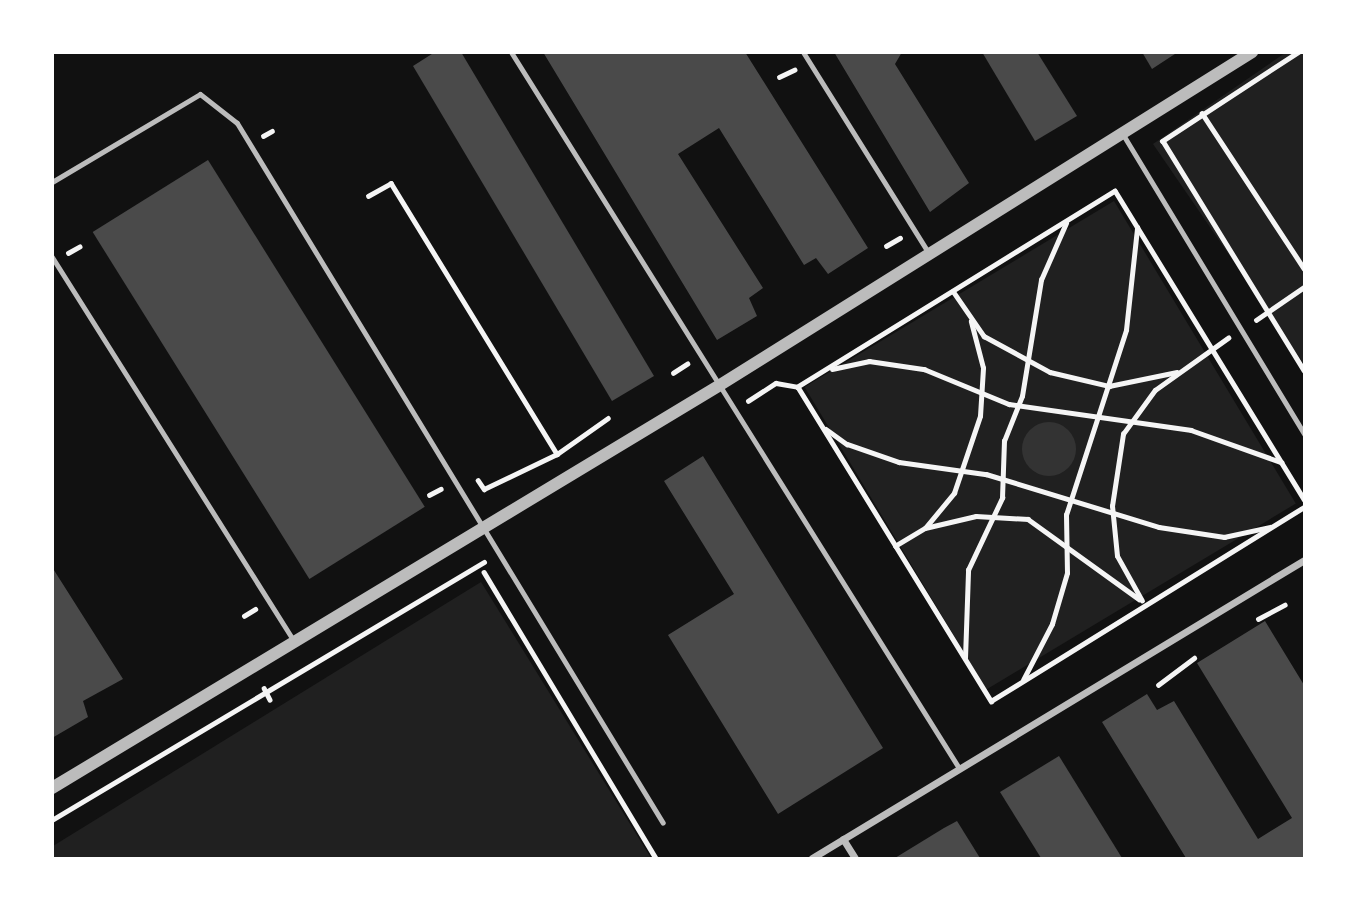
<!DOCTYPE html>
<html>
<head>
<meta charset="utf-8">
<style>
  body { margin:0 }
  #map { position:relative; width:1357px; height:911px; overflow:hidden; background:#111; font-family:"Alegreya Sans",sans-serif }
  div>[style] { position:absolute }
  .green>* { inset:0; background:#202020; transform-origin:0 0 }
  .water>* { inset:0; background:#333 }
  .round { border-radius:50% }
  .building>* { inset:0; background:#4a4a4a; transform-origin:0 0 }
  .path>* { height:4.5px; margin:-2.25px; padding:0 2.25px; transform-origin:2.25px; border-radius:2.25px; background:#f5f5f5 }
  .service>* { height:5px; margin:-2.5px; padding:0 2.5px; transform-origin:2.5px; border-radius:2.5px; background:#bcbcbc }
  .minor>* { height:7px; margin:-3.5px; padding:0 3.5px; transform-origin:3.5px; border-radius:3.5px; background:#bcbcbc }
  .tertiary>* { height:12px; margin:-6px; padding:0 6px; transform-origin:6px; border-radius:6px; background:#bcbcbc }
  span { translate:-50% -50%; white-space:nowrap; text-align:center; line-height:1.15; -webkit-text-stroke:5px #fff; paint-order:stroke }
  .frame { position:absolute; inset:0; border:54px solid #fff; pointer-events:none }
</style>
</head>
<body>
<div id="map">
  <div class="green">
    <i style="clip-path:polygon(1285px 53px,1304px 53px,1304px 364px,1153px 144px)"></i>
    <i style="left:1114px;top:201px;width:353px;height:361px;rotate:59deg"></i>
    <i style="clip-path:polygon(481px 582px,651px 858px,53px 858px,53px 846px)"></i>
  </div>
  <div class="water">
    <i class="round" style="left:1022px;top:422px;width:54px;height:54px"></i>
  </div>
  <div class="building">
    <i style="clip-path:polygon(435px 52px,461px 52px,654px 376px,612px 401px,413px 66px)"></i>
    <i style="clip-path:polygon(543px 52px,745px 52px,868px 248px,828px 274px,816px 258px,804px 265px,719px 128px,678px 154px,763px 288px,749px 298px,757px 316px,717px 340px)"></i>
    <i style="clip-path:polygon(834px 52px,902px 52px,895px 64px,969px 183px,930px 212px)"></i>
    <i style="clip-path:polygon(982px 52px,1037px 52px,1077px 116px,1035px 141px)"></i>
    <i style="clip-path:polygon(1142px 52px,1178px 52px,1152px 69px)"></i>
    <i style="left:208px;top:160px;width:409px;height:136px;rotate:58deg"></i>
    <i style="clip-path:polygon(703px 456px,883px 748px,778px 814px,668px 635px,734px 594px,664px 481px)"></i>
    <i style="clip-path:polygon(52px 567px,123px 679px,83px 701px,88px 717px,52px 738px)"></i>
    <i style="clip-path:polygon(1265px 621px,1304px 685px,1304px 858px,1186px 858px,1102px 722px,1147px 694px,1157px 710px,1174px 701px,1258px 839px,1292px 818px,1197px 663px)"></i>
    <i style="clip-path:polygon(1059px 756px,1122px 858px,1041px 858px,1000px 792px)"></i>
    <i style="clip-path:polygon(957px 821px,980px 858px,895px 858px,944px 828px)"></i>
  </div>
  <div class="path">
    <i style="left:1299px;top:52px;width:163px;rotate:146.8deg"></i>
    <i style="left:1163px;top:141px;width:269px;rotate:58.4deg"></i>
    <i style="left:779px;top:77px;width:17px;rotate:-25deg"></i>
    <i style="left:1202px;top:113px;width:186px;rotate:56.7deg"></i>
    <i style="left:263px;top:136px;width:10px;rotate:-29deg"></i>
    <i style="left:368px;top:196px;width:26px;rotate:-29deg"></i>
    <i style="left:391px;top:183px;width:318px;rotate:58.5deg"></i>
    <i style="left:886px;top:246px;width:16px;rotate:-30deg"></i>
    <i style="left:68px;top:253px;width:13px;rotate:-29deg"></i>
    <i style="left:953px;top:291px;width:55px;rotate:55.4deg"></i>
    <i style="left:984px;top:336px;width:75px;rotate:28.6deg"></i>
    <i style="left:1050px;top:372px;width:61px;rotate:13.3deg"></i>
    <i style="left:1109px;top:386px;width:69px;rotate:-11.6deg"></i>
    <i style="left:1256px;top:320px;width:58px;rotate:-34.5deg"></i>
    <i style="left:832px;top:369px;width:38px;rotate:-12deg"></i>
    <i style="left:869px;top:361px;width:56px;rotate:8.3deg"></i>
    <i style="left:924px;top:369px;width:92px;rotate:22.4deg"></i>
    <i style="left:1009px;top:404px;width:184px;rotate:8.1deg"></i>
    <i style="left:1191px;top:430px;width:96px;rotate:19.6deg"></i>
    <i style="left:673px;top:373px;width:17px;rotate:-33deg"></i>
    <i style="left:748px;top:401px;width:33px;rotate:-33deg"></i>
    <i style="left:776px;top:383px;width:22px;rotate:10deg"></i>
    <i style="left:826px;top:429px;width:26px;rotate:36deg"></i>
    <i style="left:847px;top:444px;width:55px;rotate:19.1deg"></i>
    <i style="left:899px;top:462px;width:88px;rotate:7.9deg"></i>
    <i style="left:986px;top:474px;width:181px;rotate:17deg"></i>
    <i style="left:1159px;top:527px;width:66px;rotate:8.7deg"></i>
    <i style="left:1224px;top:537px;width:47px;rotate:-12.3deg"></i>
    <i style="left:478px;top:480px;width:11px;rotate:56deg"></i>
    <i style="left:484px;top:489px;width:81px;rotate:-25.6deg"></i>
    <i style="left:557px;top:454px;width:62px;rotate:-35.2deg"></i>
    <i style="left:429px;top:495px;width:13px;rotate:-27deg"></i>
    <i style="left:1304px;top:500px;width:362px;rotate:-121.5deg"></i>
    <i style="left:1115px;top:191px;width:373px;rotate:148.3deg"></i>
    <i style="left:798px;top:387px;width:369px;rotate:58.4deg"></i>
    <i style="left:991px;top:701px;width:368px;rotate:-31.8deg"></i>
    <i style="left:926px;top:527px;width:44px;rotate:-50.5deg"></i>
    <i style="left:954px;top:493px;width:81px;rotate:-71.3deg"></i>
    <i style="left:980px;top:416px;width:48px;rotate:-86.4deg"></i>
    <i style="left:983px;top:368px;width:48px;rotate:-104.6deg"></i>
    <i style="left:895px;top:546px;width:35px;rotate:-31deg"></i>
    <i style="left:925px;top:528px;width:52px;rotate:-13.2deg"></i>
    <i style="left:976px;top:516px;width:52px;rotate:3.3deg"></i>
    <i style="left:1028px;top:519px;width:137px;rotate:35.8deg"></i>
    <i style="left:484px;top:572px;width:334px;rotate:59deg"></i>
    <i style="left:1142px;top:601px;width:51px;rotate:-119.1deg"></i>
    <i style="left:1117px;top:556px;width:50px;rotate:-95.7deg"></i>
    <i style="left:1112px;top:506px;width:73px;rotate:-81.3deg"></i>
    <i style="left:1123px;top:434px;width:54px;rotate:-54deg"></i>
    <i style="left:1155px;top:390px;width:90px;rotate:-35.5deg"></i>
    <i style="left:244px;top:616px;width:13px;rotate:-32deg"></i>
    <i style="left:1258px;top:619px;width:30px;rotate:-28deg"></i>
    <i style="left:965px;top:658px;width:88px;rotate:-88deg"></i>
    <i style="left:968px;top:570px;width:80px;rotate:-64.7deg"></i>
    <i style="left:1002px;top:498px;width:57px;rotate:-88deg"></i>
    <i style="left:1004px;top:441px;width:48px;rotate:-68.2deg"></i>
    <i style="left:1022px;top:396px;width:118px;rotate:-80.7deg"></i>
    <i style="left:1041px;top:280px;width:62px;rotate:-66.3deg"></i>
    <i style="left:1023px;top:680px;width:63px;rotate:-62.6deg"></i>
    <i style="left:1052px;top:624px;width:53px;rotate:-73.6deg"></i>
    <i style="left:1067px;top:573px;width:58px;rotate:-91deg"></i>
    <i style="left:1066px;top:515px;width:194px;rotate:-72deg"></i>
    <i style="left:1126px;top:330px;width:103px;rotate:-83.8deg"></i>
    <i style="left:1158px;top:685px;width:45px;rotate:-36.9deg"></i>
    <i style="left:264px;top:688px;width:13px;rotate:63deg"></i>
    <i style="left:52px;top:820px;width:503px;rotate:-30.85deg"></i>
  </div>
  <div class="service">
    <i style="left:511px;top:52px;width:845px;rotate:57.97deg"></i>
    <i style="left:803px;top:52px;width:236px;rotate:58deg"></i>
    <i style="left:1122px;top:133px;width:352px;rotate:58.8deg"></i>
    <i style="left:52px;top:182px;width:172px;rotate:-30.7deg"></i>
    <i style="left:200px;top:94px;width:47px;rotate:38.1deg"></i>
    <i style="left:237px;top:123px;width:819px;rotate:58.68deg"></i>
    <i style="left:52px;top:257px;width:455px;rotate:57.8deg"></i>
  </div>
  <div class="minor">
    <i style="left:843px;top:839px;width:22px;rotate:58deg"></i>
    <i style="left:812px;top:858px;width:575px;rotate:-31.2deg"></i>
  </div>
  <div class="tertiary">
    <i style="left:52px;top:788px;width:780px;rotate:-31.1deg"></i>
    <i style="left:720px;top:385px;width:628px;rotate:-32.04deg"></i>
  </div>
  <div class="frame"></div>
</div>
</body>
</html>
